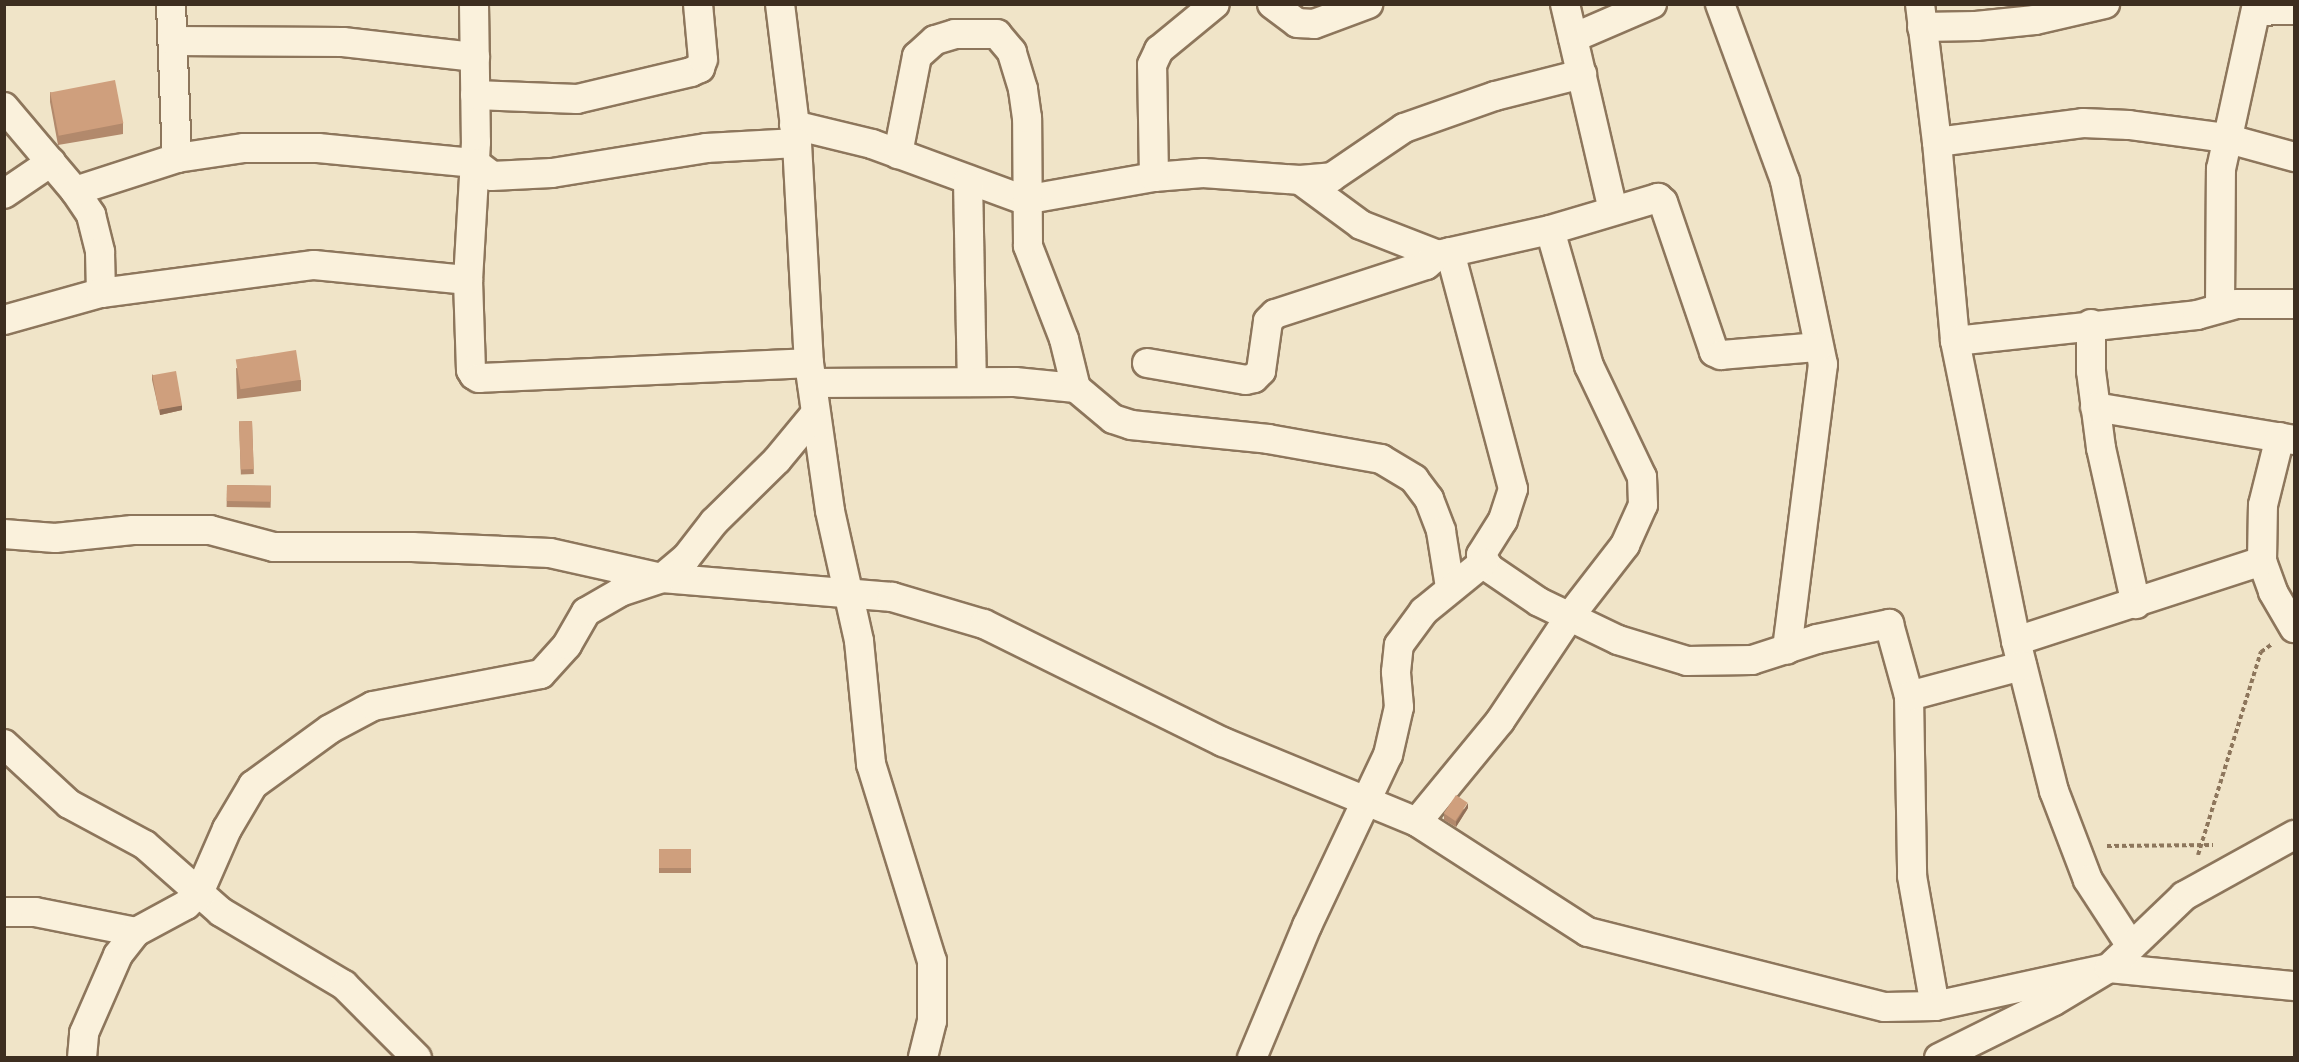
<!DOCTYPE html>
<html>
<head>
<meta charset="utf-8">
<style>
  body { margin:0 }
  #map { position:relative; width:2299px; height:1062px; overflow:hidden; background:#f0e4c8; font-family:"IBM Plex Serif",serif }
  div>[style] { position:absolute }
  .path>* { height:4px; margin-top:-2px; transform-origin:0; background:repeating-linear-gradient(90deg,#8d765c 0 4.5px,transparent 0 7.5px) }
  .roads { filter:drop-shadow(2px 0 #8d765c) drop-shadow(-2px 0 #8d765c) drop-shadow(0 2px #8d765c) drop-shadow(0 -2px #8d765c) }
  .minor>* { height:28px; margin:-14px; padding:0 14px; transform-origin:14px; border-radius:14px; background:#faf1dc }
  .wall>* { inset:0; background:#b2896c; transform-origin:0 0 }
  .shaded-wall>* { inset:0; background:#916f58 }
  .building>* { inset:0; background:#cf9f7d; transform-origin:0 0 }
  span { translate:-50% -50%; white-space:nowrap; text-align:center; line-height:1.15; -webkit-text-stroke:4.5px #f7eed8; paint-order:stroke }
  .frame { position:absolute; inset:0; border:6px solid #3d2e20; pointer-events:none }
</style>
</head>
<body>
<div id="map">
  <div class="path">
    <i style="left:2107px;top:846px;width:106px;rotate:-0.5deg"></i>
    <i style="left:2198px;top:855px;width:213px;rotate:-72.8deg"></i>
    <i style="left:2261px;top:652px;width:14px;rotate:-36deg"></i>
  </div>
  <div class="roads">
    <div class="minor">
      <i style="left:171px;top:4px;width:154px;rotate:87.8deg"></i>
      <i style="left:474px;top:4px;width:138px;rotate:89.2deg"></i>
      <i style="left:476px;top:142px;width:138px;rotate:93.3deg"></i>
      <i style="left:468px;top:280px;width:90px;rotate:88.1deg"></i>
      <i style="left:471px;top:370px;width:6px;rotate:59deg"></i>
      <i style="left:474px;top:375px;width:6px;rotate:31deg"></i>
      <i style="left:479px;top:378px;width:330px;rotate:-2.6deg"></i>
      <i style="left:780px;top:4px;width:140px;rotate:83deg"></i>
      <i style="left:797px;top:143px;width:220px;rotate:86.9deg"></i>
      <i style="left:809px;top:363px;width:149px;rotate:81.9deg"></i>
      <i style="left:830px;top:511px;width:133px;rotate:77.4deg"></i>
      <i style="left:859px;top:641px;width:124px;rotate:84.4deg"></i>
      <i style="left:871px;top:764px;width:206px;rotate:72.8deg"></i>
      <i style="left:932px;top:961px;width:60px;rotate:90deg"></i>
      <i style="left:932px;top:1021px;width:38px;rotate:104deg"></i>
      <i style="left:1272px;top:4px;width:31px;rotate:37deg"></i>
      <i style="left:1297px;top:23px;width:17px;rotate:3deg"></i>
      <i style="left:1314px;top:24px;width:58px;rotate:-20.3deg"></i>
      <i style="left:1565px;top:4px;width:212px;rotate:76.9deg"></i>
      <i style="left:1720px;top:4px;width:189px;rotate:69.8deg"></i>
      <i style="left:1785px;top:181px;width:187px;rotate:78.3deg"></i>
      <i style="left:1823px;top:364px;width:288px;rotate:97.2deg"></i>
      <i style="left:1920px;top:4px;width:139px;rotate:83deg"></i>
      <i style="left:1937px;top:142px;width:200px;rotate:84.8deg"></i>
      <i style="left:1955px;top:341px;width:306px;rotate:78.5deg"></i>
      <i style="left:2016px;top:641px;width:155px;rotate:75.8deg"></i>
      <i style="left:2054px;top:791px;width:95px;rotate:69.1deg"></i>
      <i style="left:2088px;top:880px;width:79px;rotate:56.9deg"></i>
      <i style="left:2257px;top:11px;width:37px;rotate:-2deg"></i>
      <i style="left:1922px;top:27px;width:54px;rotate:-1.1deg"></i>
      <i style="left:1976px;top:26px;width:59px;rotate:-5.8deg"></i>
      <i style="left:2035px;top:20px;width:72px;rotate:-12.9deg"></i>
      <i style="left:1573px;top:38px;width:86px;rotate:-23.3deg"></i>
      <i style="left:173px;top:41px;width:170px;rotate:0.3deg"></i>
      <i style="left:343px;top:42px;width:133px;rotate:6.5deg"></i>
      <i style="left:475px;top:95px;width:102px;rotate:2.2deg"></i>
      <i style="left:577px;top:99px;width:117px;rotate:-13.3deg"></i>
      <i style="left:691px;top:72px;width:10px;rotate:-24deg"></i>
      <i style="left:700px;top:68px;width:9px;rotate:-72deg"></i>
      <i style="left:703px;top:59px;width:55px;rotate:-95.2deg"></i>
      <i style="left:4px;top:107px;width:110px;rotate:49.8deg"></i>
      <i style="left:75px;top:191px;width:29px;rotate:56deg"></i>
      <i style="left:91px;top:215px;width:38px;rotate:76deg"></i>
      <i style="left:100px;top:252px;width:41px;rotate:88.6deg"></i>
      <i style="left:794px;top:125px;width:80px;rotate:13.7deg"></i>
      <i style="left:872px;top:144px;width:162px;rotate:20.2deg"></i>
      <i style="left:1024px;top:200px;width:132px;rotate:-10deg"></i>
      <i style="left:1154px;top:177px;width:49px;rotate:-4.7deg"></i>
      <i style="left:1203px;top:173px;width:97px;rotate:4.1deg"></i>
      <i style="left:1300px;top:180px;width:32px;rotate:-5deg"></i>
      <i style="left:1332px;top:177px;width:87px;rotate:-34.2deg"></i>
      <i style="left:1404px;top:128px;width:96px;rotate:-19.4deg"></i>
      <i style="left:1495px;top:96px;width:90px;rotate:-14.2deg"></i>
      <i style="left:1937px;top:142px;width:147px;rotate:-7.4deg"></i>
      <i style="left:2083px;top:123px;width:46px;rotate:2.5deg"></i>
      <i style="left:2129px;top:125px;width:97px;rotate:7.7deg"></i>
      <i style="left:2225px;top:138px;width:72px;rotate:15.4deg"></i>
      <i style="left:1154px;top:177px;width:112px;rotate:-91deg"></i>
      <i style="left:1152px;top:65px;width:17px;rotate:-65deg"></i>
      <i style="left:1159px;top:50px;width:72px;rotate:-39.4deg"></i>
      <i style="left:968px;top:180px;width:202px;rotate:88.9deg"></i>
      <i style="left:1300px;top:180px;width:76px;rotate:36.4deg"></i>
      <i style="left:1361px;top:225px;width:83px;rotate:21.3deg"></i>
      <i style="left:1438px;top:255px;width:115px;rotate:-12.6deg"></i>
      <i style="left:1550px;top:230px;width:113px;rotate:-16.5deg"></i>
      <i style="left:1658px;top:198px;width:6px;rotate:39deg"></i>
      <i style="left:1663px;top:202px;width:158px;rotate:71.2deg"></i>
      <i style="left:1714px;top:352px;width:8px;rotate:23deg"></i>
      <i style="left:1721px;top:355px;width:97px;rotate:-4.7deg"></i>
      <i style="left:75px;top:191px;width:107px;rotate:-17.9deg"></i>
      <i style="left:177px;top:158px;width:68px;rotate:-8.5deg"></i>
      <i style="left:244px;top:148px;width:74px"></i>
      <i style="left:318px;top:148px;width:158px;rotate:5.5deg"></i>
      <i style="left:475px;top:163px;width:21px;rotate:37deg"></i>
      <i style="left:492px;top:176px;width:60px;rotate:-2.9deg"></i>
      <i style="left:552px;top:173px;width:156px;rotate:-9.2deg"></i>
      <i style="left:706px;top:148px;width:91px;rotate:-3.1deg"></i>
      <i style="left:4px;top:194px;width:57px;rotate:-34.2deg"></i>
      <i style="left:1450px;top:252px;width:245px;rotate:75.1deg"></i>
      <i style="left:1513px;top:489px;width:33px;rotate:108deg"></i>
      <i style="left:1503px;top:520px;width:41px;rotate:122.2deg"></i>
      <i style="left:1481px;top:555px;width:15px;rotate:58deg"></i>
      <i style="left:1489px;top:568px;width:60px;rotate:34.2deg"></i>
      <i style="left:1539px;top:602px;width:88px;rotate:25.7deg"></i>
      <i style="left:1618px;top:640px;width:72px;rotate:16.9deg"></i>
      <i style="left:1687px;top:661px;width:65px;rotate:-0.9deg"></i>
      <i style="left:1752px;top:660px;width:68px;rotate:-17.9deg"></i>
      <i style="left:1817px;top:639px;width:74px;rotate:-11.8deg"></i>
      <i style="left:1889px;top:624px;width:75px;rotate:74.5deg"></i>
      <i style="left:1909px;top:696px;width:180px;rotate:89deg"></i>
      <i style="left:1912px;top:876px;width:132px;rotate:80deg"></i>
      <i style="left:2220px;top:307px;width:138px;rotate:-89.6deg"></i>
      <i style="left:2221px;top:169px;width:169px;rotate:-77.7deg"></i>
      <i style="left:4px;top:320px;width:101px;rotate:-15.6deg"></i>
      <i style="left:101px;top:293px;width:215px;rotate:-7.5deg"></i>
      <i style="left:314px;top:265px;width:155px;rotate:5.6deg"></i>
      <i style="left:2091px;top:324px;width:47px;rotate:90deg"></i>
      <i style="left:2091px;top:371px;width:78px;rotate:82.6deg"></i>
      <i style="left:2101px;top:448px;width:160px;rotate:77.4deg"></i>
      <i style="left:1955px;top:341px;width:243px;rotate:-6.1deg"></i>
      <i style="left:2197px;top:315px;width:41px;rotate:-15.4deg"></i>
      <i style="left:2237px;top:304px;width:57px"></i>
      <i style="left:1147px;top:363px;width:100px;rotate:9.7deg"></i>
      <i style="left:1246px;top:380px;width:8px;rotate:-14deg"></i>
      <i style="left:1254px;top:378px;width:10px;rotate:-45deg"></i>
      <i style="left:1261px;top:371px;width:50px;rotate:-82deg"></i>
      <i style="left:1268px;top:321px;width:10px;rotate:-45deg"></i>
      <i style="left:1275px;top:314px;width:159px;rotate:-18deg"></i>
      <i style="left:1426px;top:265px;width:16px;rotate:-40deg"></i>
      <i style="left:812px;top:383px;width:203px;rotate:-0.3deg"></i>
      <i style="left:1015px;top:382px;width:61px;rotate:5.6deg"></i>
      <i style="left:1076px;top:388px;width:50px;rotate:-103.8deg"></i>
      <i style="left:1064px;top:339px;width:100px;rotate:-111.2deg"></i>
      <i style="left:1028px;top:246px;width:128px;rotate:-90.4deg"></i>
      <i style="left:1027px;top:118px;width:29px;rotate:-98deg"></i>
      <i style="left:1023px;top:89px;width:39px;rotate:-107deg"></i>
      <i style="left:1012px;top:52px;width:23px;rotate:-130deg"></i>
      <i style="left:997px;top:34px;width:42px;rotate:180deg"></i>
      <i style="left:955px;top:34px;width:21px;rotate:163deg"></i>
      <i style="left:935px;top:40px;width:24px;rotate:138deg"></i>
      <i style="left:917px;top:56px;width:100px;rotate:101deg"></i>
      <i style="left:1076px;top:388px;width:48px;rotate:40deg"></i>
      <i style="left:1113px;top:419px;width:19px;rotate:18deg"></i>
      <i style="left:1131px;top:425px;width:138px;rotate:5.8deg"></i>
      <i style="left:1268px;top:439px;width:115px;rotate:10deg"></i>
      <i style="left:1381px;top:459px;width:39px;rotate:31deg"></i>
      <i style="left:1414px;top:479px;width:25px;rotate:53deg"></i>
      <i style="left:1429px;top:499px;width:34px;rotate:69deg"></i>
      <i style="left:1441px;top:531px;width:57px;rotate:80.9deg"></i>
      <i style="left:2095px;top:407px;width:202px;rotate:9.4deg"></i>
      <i style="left:4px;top:534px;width:51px;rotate:4.5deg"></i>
      <i style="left:55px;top:538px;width:78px;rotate:-5.9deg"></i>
      <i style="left:133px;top:530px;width:77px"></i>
      <i style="left:210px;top:530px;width:66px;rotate:14.9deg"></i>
      <i style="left:274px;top:547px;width:138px"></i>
      <i style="left:412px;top:547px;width:138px;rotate:2.5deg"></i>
      <i style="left:550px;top:553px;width:115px;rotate:12.6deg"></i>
      <i style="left:662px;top:578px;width:231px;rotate:4.7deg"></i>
      <i style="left:892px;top:597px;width:96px;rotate:16.4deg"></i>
      <i style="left:984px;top:624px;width:267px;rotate:26.3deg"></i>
      <i style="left:1223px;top:742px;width:210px;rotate:22.4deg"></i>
      <i style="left:1417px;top:822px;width:203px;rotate:32.8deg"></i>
      <i style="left:1588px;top:932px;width:306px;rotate:14.2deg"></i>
      <i style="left:1885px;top:1007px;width:50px;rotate:-1.1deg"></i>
      <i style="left:1935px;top:1006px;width:178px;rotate:-12.3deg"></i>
      <i style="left:2109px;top:968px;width:186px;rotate:5.6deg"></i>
      <i style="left:2262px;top:561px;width:33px;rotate:70deg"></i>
      <i style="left:2273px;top:592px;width:42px;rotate:59.7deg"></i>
      <i style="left:2016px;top:641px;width:259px;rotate:-18deg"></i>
      <i style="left:2262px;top:561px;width:56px;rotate:-89deg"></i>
      <i style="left:2263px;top:505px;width:70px;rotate:-76deg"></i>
      <i style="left:1909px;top:696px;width:117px;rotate:-14.9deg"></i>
      <i style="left:4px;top:744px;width:88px;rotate:42.7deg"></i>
      <i style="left:69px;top:804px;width:86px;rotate:28.3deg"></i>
      <i style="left:145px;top:845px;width:101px;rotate:41.4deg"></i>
      <i style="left:221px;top:912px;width:143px;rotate:30.7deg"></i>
      <i style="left:344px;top:985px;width:103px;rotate:45deg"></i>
      <i style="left:1417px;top:822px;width:131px;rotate:-50.6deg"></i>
      <i style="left:1500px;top:721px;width:126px;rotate:-56.3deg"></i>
      <i style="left:1570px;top:616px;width:90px;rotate:-52.2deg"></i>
      <i style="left:1625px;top:545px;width:44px;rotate:-65.8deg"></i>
      <i style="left:1643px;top:505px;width:28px;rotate:-92deg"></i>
      <i style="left:1642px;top:477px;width:123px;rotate:-115.5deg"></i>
      <i style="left:1589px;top:366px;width:141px;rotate:-106deg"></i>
      <i style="left:4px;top:912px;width:31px"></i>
      <i style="left:35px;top:912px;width:103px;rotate:11.2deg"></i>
      <i style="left:82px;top:1058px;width:25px;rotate:-85deg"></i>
      <i style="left:84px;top:1033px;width:85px;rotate:-66.4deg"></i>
      <i style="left:118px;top:955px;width:29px;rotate:-52deg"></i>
      <i style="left:136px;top:932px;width:57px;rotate:-28.4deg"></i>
      <i style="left:186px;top:905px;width:18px;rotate:-43deg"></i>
      <i style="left:199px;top:893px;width:70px;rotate:-66.4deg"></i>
      <i style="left:227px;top:829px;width:51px;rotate:-59.4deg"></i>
      <i style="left:253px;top:785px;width:95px;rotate:-36deg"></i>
      <i style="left:330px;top:729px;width:49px;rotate:-28.1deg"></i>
      <i style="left:373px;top:706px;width:171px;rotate:-10.8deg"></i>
      <i style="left:541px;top:674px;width:39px;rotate:-48deg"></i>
      <i style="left:567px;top:645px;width:38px;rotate:-60deg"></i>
      <i style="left:586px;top:612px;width:39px;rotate:-30deg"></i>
      <i style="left:620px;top:592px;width:44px;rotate:-18.4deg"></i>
      <i style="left:662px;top:578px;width:31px;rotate:-40deg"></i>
      <i style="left:686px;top:558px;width:46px;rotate:-52.1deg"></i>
      <i style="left:714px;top:522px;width:88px;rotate:-44.5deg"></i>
      <i style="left:777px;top:460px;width:60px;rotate:-50.4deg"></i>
      <i style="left:1252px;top:1058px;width:143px;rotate:-67.4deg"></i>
      <i style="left:1307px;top:926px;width:189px;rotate:-64.7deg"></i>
      <i style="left:1388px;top:755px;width:49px;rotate:-77.1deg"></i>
      <i style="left:1399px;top:707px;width:35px;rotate:-95deg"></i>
      <i style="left:1396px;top:672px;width:27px;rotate:-84deg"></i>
      <i style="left:1399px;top:645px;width:42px;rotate:-53.7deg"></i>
      <i style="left:1424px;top:611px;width:76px;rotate:-39.1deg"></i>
      <i style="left:1939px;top:1058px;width:128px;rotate:-26.4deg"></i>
      <i style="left:2054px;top:1001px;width:64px;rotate:-31deg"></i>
      <i style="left:2109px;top:968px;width:104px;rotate:-43.8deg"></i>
      <i style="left:2184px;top:896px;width:126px;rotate:-29deg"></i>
    </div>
  </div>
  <div class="wall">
    <i style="clip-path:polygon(50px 92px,123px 123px,123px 134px,58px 145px,50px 102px)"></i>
    <i style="clip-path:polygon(236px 368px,301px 380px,301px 391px,237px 399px)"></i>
    <i style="clip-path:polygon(152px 374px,182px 410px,160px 415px,152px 380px)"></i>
    <i style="left:252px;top:421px;width:53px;height:13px;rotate:88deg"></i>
    <i style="left:227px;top:485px;width:44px;height:22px;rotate:1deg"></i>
    <i style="clip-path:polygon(1468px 808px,1456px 827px,1444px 820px,1444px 814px)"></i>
    <i style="left:659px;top:849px;width:32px;height:24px"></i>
  </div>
  <div class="shaded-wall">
    <i style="clip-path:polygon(182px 405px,182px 410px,160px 415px,160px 409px)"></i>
    <i style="clip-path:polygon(1468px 803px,1468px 808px,1456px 827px,1456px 822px)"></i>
  </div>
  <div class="building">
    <i style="left:115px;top:80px;width:44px;height:66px;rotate:79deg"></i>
    <i style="left:296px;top:350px;width:30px;height:61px;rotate:81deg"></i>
    <i style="left:176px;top:371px;width:35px;height:24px;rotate:80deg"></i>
    <i style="left:252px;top:421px;width:48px;height:13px;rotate:88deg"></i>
    <i style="left:227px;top:485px;width:44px;height:16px;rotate:1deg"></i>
    <i style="left:1456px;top:795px;width:14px;height:22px;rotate:34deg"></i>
    <i style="left:659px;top:849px;width:32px;height:19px"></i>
  </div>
  <div class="frame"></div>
</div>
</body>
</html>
